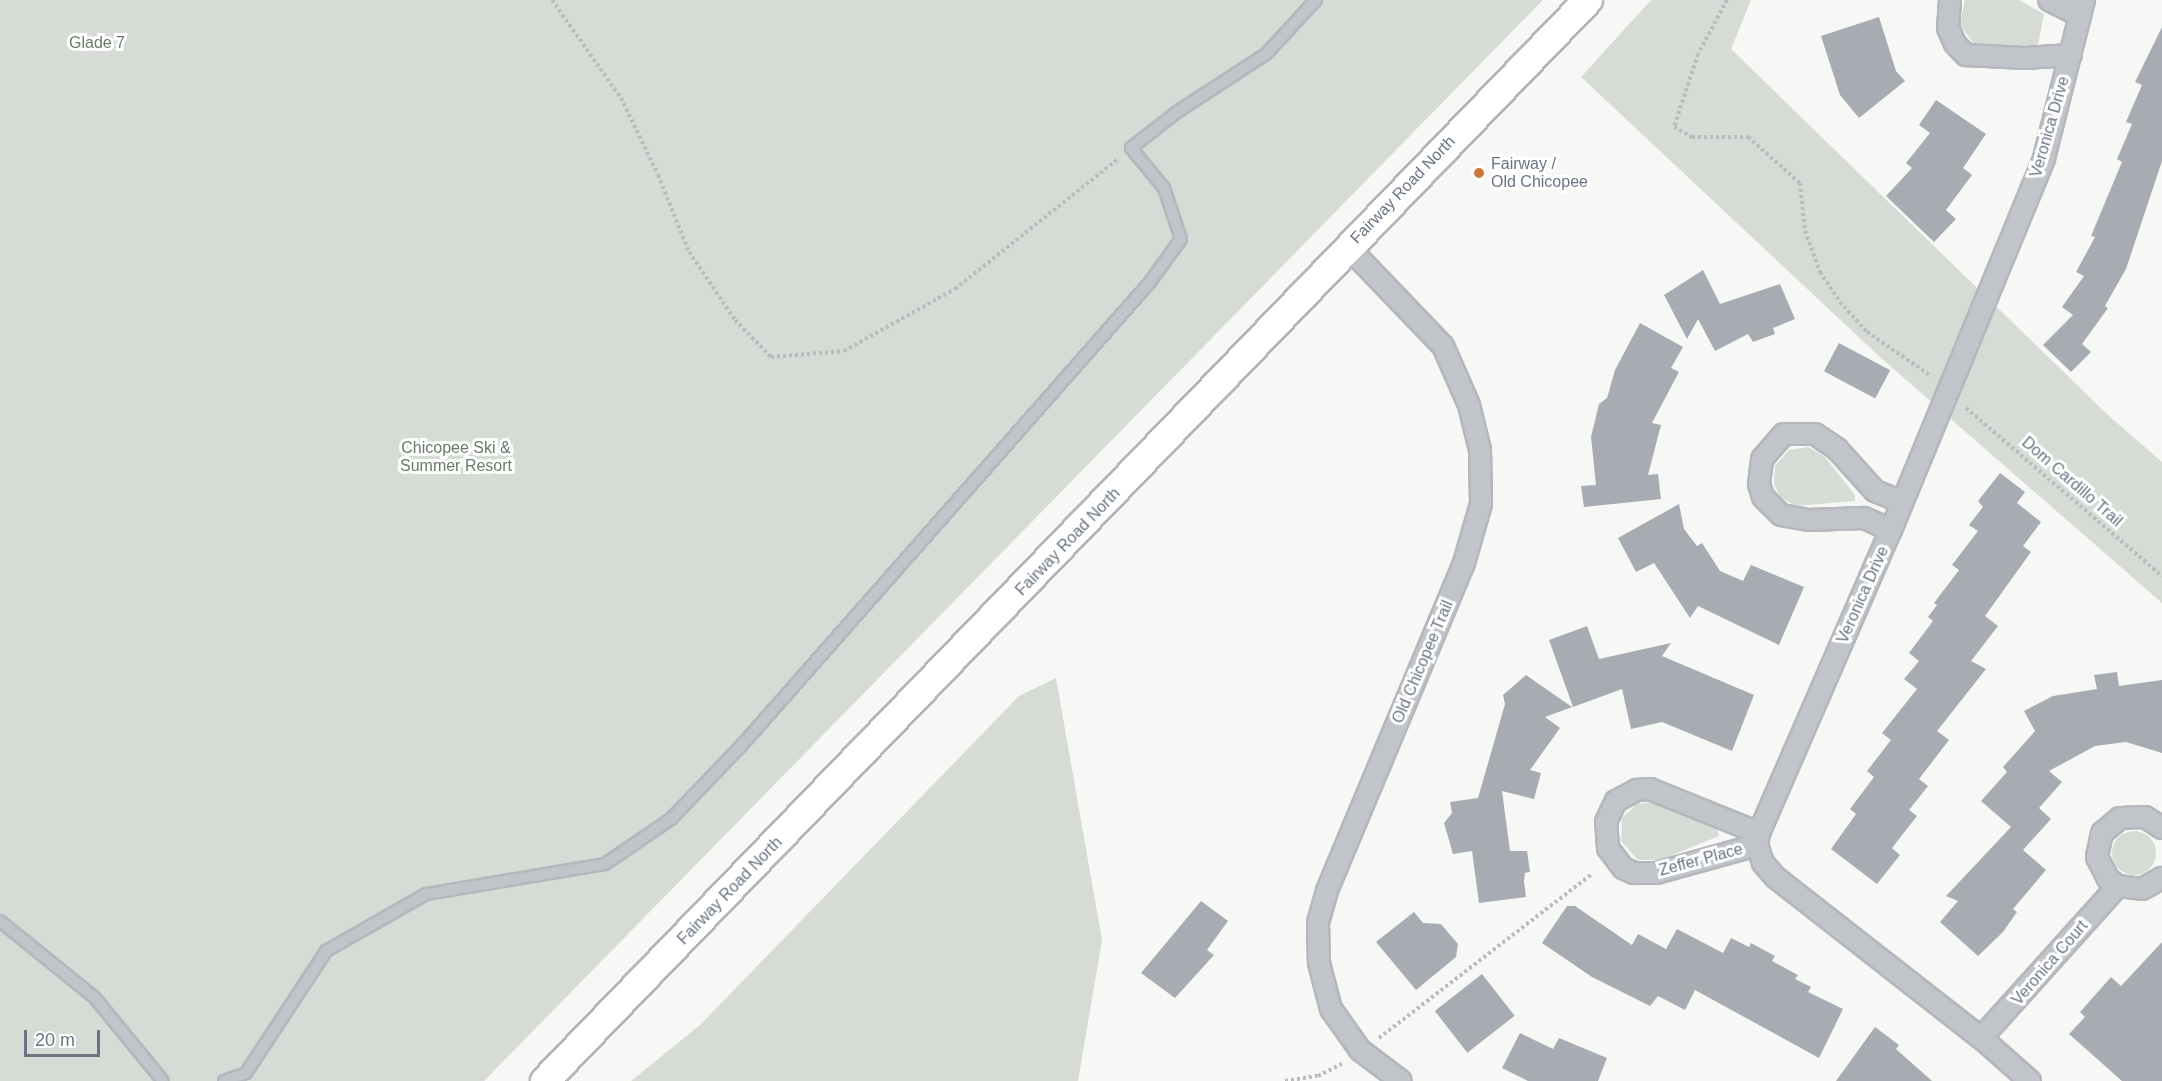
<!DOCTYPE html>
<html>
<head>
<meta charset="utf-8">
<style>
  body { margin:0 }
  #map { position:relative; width:2162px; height:1081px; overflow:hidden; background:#f7f7f5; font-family:Helvetica,sans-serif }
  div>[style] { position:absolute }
  .green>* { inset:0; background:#d6dcd5 }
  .round { border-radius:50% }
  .building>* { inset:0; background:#a7acb3; transform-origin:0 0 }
  .path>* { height:4px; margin-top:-2px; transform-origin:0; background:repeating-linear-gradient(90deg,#b9bbbe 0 3px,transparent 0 6px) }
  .roads { filter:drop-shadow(2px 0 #b4b7bc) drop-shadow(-2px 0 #b4b7bc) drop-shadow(0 2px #b4b7bc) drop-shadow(0 -2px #b4b7bc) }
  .lane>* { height:10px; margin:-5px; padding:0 5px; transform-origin:5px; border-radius:5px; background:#c1c4c8 }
  .street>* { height:20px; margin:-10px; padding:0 10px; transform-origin:10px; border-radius:10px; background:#c1c4c8 }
  .secondary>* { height:28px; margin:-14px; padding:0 14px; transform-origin:14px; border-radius:14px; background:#fff }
  .dots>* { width:16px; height:16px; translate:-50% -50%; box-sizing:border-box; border:3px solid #fff; border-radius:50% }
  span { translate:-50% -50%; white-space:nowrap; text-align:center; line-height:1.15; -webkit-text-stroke:6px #fff; paint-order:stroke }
  .park-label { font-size:16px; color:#697a68 }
  .street-label { font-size:16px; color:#6a7482 }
  .poi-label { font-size:16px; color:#6a7482 }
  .left { translate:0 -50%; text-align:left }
  .scale { position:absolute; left:24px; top:1030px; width:76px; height:27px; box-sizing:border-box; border:3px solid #6a7482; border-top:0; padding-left:8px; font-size:18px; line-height:21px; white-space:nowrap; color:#6a7482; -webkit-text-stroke:4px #fff; paint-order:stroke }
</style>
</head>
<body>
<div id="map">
  <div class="green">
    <i style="clip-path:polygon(0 0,1543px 0,484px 1081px,0 1081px)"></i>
    <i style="clip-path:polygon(1651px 0,1751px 0,1731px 49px,2109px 416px,2162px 462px,2162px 603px,1881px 358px,1581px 77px)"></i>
    <i style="clip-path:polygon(1965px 0,2019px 0,2044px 14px,2038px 45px,1994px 47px,1974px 44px,1960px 25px)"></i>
    <i style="clip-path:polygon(1808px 447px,1824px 456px,1855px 495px,1855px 501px,1796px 506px,1781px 498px,1774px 484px,1775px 466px,1789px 450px)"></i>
    <i style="clip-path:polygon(1056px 678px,1102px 940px,1078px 1081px,631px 1081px,700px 1025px,1019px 696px)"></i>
    <i style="clip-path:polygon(1653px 802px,1717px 829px,1719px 836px,1660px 860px,1638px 860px,1621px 841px,1622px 818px,1637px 804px)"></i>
    <i class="round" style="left:2112px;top:831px;width:44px;height:44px"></i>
  </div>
  <div class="building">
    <i style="clip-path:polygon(1879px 17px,1896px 71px,1905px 81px,1859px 118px,1840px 95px,1821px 36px)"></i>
    <i style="clip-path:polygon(2162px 27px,2162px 161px,2126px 269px,2105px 306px,2108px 308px,2082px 344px,2091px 352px,2071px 372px,2043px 345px,2073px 315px,2062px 307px,2084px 276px,2076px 272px,2095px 237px,2091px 236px,2122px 162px,2117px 159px,2132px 124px,2126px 122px,2142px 85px,2135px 82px)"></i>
    <i style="clip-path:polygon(1936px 100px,1986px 134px,1963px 168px,1972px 175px,1946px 210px,1956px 219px,1934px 242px,1886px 196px,1912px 168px,1906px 163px,1930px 133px,1919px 125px)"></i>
    <i style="clip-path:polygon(1703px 270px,1720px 304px,1780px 284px,1795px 319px,1773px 328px,1775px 334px,1753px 342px,1748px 334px,1715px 351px,1698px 319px,1687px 339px,1664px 295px)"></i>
    <i style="clip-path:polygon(1640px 323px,1683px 347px,1671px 368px,1679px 372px,1652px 423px,1661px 425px,1648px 475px,1658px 474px,1661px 499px,1584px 507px,1581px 486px,1596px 485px,1591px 437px,1599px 404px,1607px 398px,1615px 370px)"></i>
    <i style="left:1839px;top:343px;width:58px;height:32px;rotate:28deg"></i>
    <i style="clip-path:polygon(2000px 473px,2025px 492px,2017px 503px,2041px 522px,2023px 546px,2031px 552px,1985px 616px,1998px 626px,1971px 661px,1986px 669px,1937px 731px,1949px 740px,1919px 779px,1928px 786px,1909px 810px,1917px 816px,1892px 848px,1900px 855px,1877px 884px,1831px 849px,1856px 814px,1850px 809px,1874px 777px,1867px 771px,1891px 740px,1882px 733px,1917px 689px,1904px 679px,1919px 661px,1909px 653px,1933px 621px,1928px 617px,1937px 605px,1934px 603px,1959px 570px,1952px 565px,1978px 531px,1969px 525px,1983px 507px,1978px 501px)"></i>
    <i style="clip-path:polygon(1679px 504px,1684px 529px,1697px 546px,1702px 543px,1720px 571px,1743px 581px,1751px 565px,1804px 587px,1779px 645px,1698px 606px,1690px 618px,1654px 563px,1636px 572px,1618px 538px)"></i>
    <i style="clip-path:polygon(1587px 626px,1599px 659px,1671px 643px,1662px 656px,1754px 695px,1732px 751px,1662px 722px,1631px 729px,1622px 689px,1573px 707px,1549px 640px)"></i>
    <i style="clip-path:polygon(2117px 672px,2119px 686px,2162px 680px,2162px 753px,2126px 742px,2095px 746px,2049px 771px,2062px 782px,2039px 808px,2051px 819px,2023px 850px,2046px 870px,2013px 909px,2017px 912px,2003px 932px,1978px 956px,1940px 922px,1958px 901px,1946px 896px,2011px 827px,1981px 801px,2007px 772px,2003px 767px,2035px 731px,2024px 711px,2053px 696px,2097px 689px,2094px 675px)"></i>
    <i style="clip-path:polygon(1526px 675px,1572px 707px,1545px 717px,1560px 728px,1530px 770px,1541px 773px,1534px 799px,1502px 791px,1510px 851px,1527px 851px,1530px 872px,1525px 873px,1524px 881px,1526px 897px,1479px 903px,1472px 851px,1453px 854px,1444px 823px,1452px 813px,1450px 802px,1478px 798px,1505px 704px,1503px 695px)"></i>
    <i style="clip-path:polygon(1201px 901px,1228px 921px,1207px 950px,1214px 955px,1175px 998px,1141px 973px)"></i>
    <i style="clip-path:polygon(1567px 906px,1575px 906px,1632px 945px,1638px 934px,1666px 949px,1677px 929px,1723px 953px,1731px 938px,1749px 947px,1751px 943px,1775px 956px,1772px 961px,1798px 975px,1795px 979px,1811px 987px,1808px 992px,1843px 1009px,1819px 1058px,1695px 990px,1685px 1010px,1658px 996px,1650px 1006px,1592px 977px,1542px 943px)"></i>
    <i style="clip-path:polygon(1414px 912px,1423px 923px,1441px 924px,1458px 944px,1456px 957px,1416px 990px,1376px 942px)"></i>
    <i style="clip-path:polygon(2162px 942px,2162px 1081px,2122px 1081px,2069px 1034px,2085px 1017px,2080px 1012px,2111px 977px,2121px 986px)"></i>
    <i style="left:1482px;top:974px;width:53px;height:60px;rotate:52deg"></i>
    <i style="clip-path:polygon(1875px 1027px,1899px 1045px,1896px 1049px,1932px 1081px,1836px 1081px)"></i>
    <i style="clip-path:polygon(1520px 1033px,1553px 1049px,1559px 1038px,1607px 1058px,1598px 1081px,1528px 1081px,1502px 1068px)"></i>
  </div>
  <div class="path">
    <i style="left:552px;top:0;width:120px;rotate:54.9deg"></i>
    <i style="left:621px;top:98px;width:85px;rotate:64.3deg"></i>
    <i style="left:658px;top:175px;width:83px;rotate:68.1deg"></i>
    <i style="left:689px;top:252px;width:82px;rotate:55.9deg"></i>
    <i style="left:735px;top:320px;width:52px;rotate:45.8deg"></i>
    <i style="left:771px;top:357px;width:73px;rotate:-4.7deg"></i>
    <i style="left:844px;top:351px;width:127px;rotate:-29.2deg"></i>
    <i style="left:955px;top:289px;width:210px;rotate:-38.6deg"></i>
    <i style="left:1727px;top:0;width:61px;rotate:118.2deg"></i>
    <i style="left:1698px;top:54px;width:77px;rotate:108.2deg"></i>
    <i style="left:1674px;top:127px;width:21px;rotate:29deg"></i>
    <i style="left:1692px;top:137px;width:56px"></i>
    <i style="left:1748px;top:137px;width:69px;rotate:41.5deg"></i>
    <i style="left:1800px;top:183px;width:48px;rotate:84.1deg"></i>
    <i style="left:1805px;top:231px;width:44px;rotate:69.9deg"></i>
    <i style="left:1820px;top:272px;width:36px;rotate:56deg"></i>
    <i style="left:1840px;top:302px;width:40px;rotate:48deg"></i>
    <i style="left:1867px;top:332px;width:78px;rotate:34.5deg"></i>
    <i style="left:1966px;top:408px;width:258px;rotate:40.6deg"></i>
    <i style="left:1379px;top:1038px;width:269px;rotate:-37.6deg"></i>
    <i style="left:1285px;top:1081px;width:33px;rotate:-9deg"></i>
    <i style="left:1318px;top:1076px;width:27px;rotate:-27deg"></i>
  </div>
  <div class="roads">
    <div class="lane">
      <i style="left:0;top:921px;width:122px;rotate:39deg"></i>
      <i style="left:95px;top:998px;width:107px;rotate:50.7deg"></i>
      <i style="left:224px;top:1081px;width:23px;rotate:-20deg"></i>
      <i style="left:246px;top:1073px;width:146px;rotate:-56.7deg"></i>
      <i style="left:326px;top:951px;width:115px;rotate:-29.7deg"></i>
      <i style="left:426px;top:894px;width:181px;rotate:-9.5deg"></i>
      <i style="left:605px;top:864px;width:80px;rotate:-34.3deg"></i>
      <i style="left:671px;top:819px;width:103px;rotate:-46.2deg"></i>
      <i style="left:742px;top:745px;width:617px;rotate:-48.61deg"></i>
      <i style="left:1150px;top:282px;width:53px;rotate:-54.2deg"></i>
      <i style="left:1181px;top:239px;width:54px;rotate:-108.4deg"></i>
      <i style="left:1164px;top:188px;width:52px;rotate:-129.5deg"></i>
      <i style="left:1131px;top:148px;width:58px;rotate:-38deg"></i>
      <i style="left:1177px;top:112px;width:106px;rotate:-33.1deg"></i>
      <i style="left:1266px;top:54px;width:74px;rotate:-47.2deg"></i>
    </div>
    <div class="street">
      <i style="left:1950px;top:0;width:28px;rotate:94deg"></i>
      <i style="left:1948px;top:28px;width:17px;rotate:66deg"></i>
      <i style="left:1955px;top:44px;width:16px;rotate:45deg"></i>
      <i style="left:1966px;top:55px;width:59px;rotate:2.9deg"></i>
      <i style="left:2025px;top:58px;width:46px;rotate:-3.7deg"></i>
      <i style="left:2049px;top:0;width:35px;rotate:27deg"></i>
      <i style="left:1348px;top:247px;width:137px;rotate:46.2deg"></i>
      <i style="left:1443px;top:346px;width:64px;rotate:66.2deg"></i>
      <i style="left:1469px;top:405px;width:46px;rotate:76.3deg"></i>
      <i style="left:1480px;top:450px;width:54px;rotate:88.9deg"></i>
      <i style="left:1481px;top:504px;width:61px;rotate:106.1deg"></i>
      <i style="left:1464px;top:563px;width:355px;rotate:112.7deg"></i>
      <i style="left:1327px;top:891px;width:33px;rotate:106deg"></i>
      <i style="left:1318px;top:923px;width:40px;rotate:88.6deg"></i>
      <i style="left:1319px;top:963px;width:48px;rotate:75.4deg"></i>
      <i style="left:1331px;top:1009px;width:50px;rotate:54.7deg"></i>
      <i style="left:1360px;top:1050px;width:51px;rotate:37.1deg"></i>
      <i style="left:1891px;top:530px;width:30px;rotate:-156deg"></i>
      <i style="left:1864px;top:518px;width:55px;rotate:177.9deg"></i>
      <i style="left:1809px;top:520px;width:28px;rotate:-170deg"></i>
      <i style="left:1781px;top:515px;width:25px;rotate:-135deg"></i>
      <i style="left:1763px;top:497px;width:14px;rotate:-107deg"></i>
      <i style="left:1759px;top:484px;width:25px;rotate:-83deg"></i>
      <i style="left:1762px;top:459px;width:33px;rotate:-49deg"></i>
      <i style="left:1784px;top:434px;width:31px"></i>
      <i style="left:1815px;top:434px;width:27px;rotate:34deg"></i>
      <i style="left:1837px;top:449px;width:57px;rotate:47.9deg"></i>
      <i style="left:1875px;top:491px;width:29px;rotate:22deg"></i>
      <i style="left:2162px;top:828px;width:20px;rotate:-147deg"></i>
      <i style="left:2145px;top:817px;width:25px;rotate:178deg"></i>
      <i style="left:2120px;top:818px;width:23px;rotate:140deg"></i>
      <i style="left:2102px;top:833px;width:25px;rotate:102deg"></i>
      <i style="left:2097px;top:857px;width:25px;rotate:63deg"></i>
      <i style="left:2108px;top:879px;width:12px;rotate:35deg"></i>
      <i style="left:2118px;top:886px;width:24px;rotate:7deg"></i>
      <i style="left:2142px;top:889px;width:23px;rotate:-29deg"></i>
      <i style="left:1757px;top:845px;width:104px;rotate:164.4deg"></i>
      <i style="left:1657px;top:873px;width:23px;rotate:180deg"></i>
      <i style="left:1634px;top:873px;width:12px;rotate:-156deg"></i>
      <i style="left:1623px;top:868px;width:25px;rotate:-127deg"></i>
      <i style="left:1608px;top:848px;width:26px;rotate:-94deg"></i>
      <i style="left:1606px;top:822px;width:23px;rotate:-65deg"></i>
      <i style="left:1616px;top:801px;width:24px;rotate:-28deg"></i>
      <i style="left:1637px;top:790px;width:13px;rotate:-4deg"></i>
      <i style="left:1650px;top:789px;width:118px;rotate:22deg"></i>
      <i style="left:1981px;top:1038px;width:205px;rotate:-48deg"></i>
      <i style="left:2030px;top:1081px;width:65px;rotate:-138.7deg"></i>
      <i style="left:1981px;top:1038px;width:260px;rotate:-142deg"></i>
      <i style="left:1776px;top:878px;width:20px;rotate:-131deg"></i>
      <i style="left:1763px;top:863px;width:19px;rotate:-108deg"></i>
      <i style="left:1757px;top:845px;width:12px;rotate:-81deg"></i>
      <i style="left:1759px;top:833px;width:331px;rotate:-66.5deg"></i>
      <i style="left:1891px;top:530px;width:402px;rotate:-67.6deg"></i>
      <i style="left:2044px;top:158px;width:163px;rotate:-75.8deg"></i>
    </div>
    <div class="secondary">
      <i style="left:545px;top:1081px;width:1502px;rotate:-46.02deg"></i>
    </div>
  </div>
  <div class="dots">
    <i style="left:1479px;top:173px;background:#cf753e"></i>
  </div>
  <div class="park-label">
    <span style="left:97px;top:43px">Glade 7</span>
    <span style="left:456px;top:457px">Chicopee Ski &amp;<br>Summer Resort</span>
  </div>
  <div class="street-label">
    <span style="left:2050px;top:127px;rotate:-74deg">Veronica Drive</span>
    <span style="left:1403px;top:190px;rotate:-46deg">Fairway Road North</span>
    <span style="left:2072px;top:482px;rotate:41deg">Dom Cardillo Trail</span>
    <span style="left:1068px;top:542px;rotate:-46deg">Fairway Road North</span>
    <span style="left:1863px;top:595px;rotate:-66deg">Veronica Drive</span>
    <span style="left:1423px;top:662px;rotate:-67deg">Old Chicopee Trail</span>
    <span style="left:1701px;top:860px;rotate:-15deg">Zeffer Place</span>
    <span style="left:730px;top:891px;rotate:-46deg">Fairway Road North</span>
    <span style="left:2050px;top:963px;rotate:-49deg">Veronica Court</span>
  </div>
  <div class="poi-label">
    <span class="left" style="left:1491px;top:173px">Fairway /<br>Old Chicopee</span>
  </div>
  <div class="scale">20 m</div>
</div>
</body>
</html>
